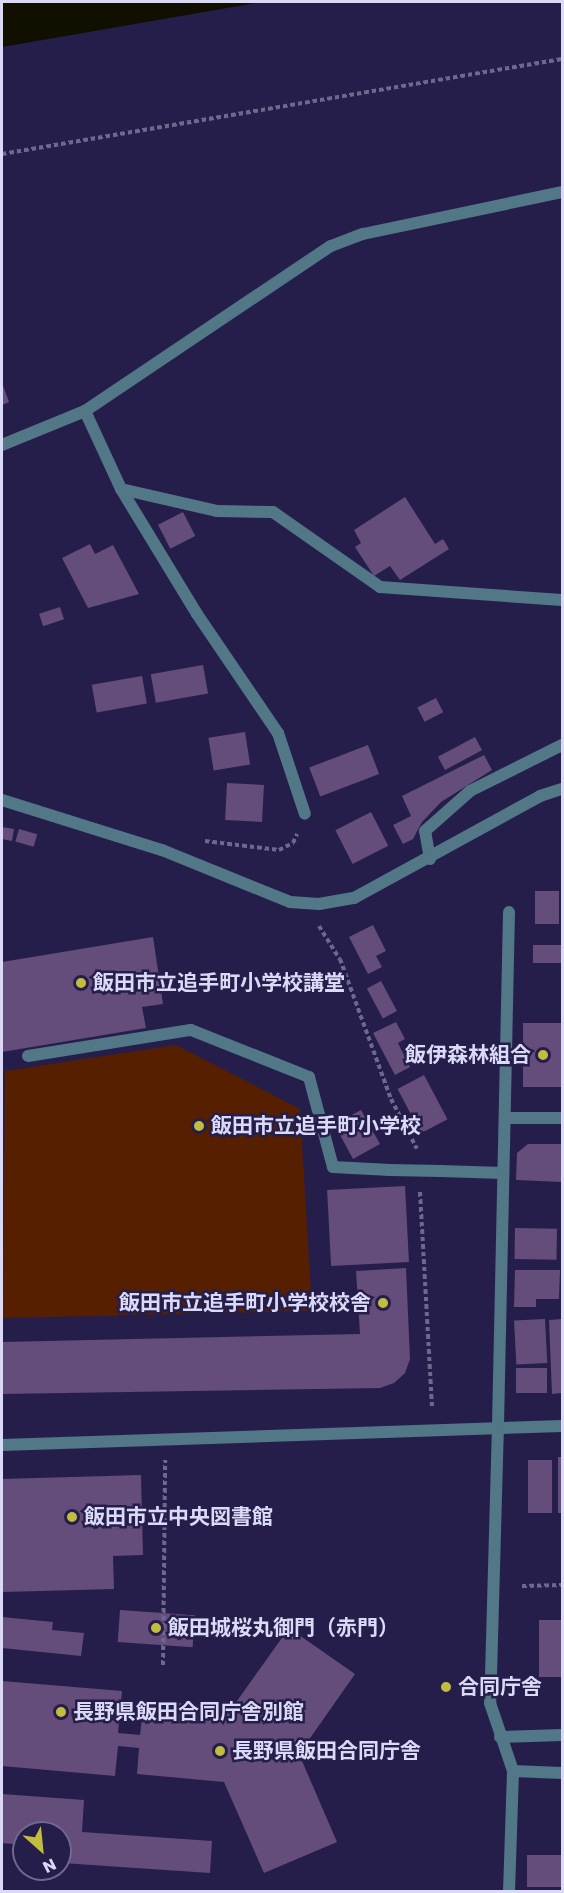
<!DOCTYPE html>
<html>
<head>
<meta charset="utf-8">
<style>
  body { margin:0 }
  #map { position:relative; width:564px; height:1893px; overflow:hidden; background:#251e4a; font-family:Poppins,"Noto Sans JP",sans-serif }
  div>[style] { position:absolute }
  .green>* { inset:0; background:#562000 }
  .water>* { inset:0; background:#100f00 }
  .building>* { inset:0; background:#644c7b; transform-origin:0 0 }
  .path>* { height:4px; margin-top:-2px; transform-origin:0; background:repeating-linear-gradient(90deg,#6d688e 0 4.5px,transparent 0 7.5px) }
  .service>* { height:12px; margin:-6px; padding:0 6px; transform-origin:6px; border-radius:6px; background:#527787 }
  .minor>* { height:12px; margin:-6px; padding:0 6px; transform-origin:6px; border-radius:6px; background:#527787 }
  .tertiary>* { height:12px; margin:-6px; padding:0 6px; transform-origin:6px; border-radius:6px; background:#527787 }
  .service-bridge>* { height:12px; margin:-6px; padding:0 6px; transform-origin:6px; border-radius:6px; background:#527787 }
  .dots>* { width:16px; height:16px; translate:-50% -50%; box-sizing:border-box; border:3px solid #251e4a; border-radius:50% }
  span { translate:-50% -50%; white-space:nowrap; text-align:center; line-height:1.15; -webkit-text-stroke:5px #251e4a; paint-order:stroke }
  .poi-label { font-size:21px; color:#dad9f6; font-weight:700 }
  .left { translate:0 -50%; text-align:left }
  .right { translate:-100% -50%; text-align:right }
  .frame { position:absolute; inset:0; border:3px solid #dad9f6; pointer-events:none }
  .north { position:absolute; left:12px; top:1821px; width:60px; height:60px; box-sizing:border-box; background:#251e4a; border:2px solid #6d698f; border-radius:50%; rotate:153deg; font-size:16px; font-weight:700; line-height:24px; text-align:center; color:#dad9f6 }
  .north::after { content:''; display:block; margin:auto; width:21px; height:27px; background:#c2bd3f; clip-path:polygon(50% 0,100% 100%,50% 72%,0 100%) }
</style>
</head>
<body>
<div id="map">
  <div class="green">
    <i style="clip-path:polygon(176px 1045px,300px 1109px,312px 1311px,3px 1318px,5px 1071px)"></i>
  </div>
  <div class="water">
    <i style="clip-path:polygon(2px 2px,262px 2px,2px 47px)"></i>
  </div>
  <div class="building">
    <i style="clip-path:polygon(2px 383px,9px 402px,2px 405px)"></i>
    <i style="clip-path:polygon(405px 497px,435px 544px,443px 539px,449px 549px,400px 580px,390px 566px,374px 576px,355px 547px,361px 543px,354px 530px)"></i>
    <i style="left:183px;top:512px;width:27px;height:28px;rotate:63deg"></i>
    <i style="clip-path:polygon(90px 544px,95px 554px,113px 545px,139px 594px,88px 608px,62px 558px)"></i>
    <i style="left:60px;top:607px;width:13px;height:22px;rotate:72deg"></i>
    <i style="left:203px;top:665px;width:29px;height:53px;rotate:80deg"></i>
    <i style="left:142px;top:676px;width:28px;height:51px;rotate:80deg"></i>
    <i style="left:436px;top:698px;width:16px;height:21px;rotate:63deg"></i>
    <i style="left:245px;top:732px;width:33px;height:37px;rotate:81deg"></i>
    <i style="left:475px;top:737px;width:15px;height:42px;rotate:62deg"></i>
    <i style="left:368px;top:745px;width:31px;height:63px;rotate:69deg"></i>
    <i style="clip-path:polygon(484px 755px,492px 770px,441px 802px,422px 822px,413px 839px,403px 844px,393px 825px,411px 816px,402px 796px)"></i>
    <i style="left:227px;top:783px;width:37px;height:37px;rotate:3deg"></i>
    <i style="left:371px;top:812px;width:38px;height:40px;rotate:63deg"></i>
    <i style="clip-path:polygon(2px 827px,14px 829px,12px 841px,2px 839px)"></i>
    <i style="left:19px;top:829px;width:19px;height:13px;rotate:16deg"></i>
    <i style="left:559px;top:891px;width:33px;height:24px;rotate:90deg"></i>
    <i style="clip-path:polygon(373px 925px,386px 951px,376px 956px,382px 967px,368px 974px,349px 937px)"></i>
    <i style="clip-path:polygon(153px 937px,163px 1004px,142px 1007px,146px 1028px,2px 1052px,2px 962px)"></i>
    <i style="left:562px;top:945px;width:18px;height:29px;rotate:90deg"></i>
    <i style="left:381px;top:981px;width:34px;height:16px;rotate:62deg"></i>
    <i style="clip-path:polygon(396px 1022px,405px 1039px,398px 1043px,410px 1067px,395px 1075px,373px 1033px)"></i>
    <i style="left:523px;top:1023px;width:39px;height:64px"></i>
    <i style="left:424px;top:1075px;width:50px;height:30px;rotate:62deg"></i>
    <i style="clip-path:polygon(361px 1110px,380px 1144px,353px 1159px,339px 1133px,351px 1126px,346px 1118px)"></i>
    <i style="clip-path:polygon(528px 1144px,562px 1144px,562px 1182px,516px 1180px,517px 1153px)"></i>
    <i style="left:405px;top:1186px;width:76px;height:78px;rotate:87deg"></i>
    <i style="left:515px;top:1228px;width:42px;height:31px;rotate:1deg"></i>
    <i style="clip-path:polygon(406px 1268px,410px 1359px,405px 1373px,394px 1383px,380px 1388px,2px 1394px,2px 1342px,360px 1334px,356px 1271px)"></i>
    <i style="clip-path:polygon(515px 1270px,560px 1270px,559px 1299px,536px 1299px,536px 1307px,514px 1307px)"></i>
    <i style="left:545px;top:1319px;width:44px;height:31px;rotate:87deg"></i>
    <i style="clip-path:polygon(562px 1319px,562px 1393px,552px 1394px,549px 1320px)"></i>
    <i style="left:516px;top:1368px;width:31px;height:25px"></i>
    <i style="left:558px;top:1457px;width:4px;height:56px"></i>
    <i style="left:528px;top:1460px;width:24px;height:53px"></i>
    <i style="clip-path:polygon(141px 1475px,143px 1555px,113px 1556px,114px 1589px,2px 1592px,2px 1479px)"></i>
    <i style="left:120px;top:1610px;width:75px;height:32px;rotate:4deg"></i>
    <i style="clip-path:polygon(2px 1617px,53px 1622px,52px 1630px,84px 1633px,81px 1656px,2px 1648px)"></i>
    <i style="left:562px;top:1620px;width:57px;height:23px;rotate:90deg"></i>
    <i style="clip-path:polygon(289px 1628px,355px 1674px,299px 1754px,337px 1842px,264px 1873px,224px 1782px,137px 1774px,139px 1748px,118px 1746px,115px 1776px,2px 1766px,2px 1681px,122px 1691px,118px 1733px,140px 1735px,144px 1700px,232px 1708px)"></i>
    <i style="clip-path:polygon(2px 1794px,84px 1800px,82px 1832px,212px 1841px,210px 1873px,62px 1863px,60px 1833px,24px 1833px,24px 1845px,2px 1843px)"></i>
    <i style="left:527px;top:1855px;width:35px;height:32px"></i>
  </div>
  <div class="path">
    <i style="left:2px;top:154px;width:568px;rotate:-9.63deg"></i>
    <i style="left:205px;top:841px;width:75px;rotate:6.9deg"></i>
    <i style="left:279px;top:850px;width:16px;rotate:-27deg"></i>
    <i style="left:293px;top:843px;width:10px;rotate:-66deg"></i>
    <i style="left:319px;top:926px;width:39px;rotate:58deg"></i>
    <i style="left:340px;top:959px;width:149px;rotate:70deg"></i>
    <i style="left:391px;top:1099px;width:56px;rotate:62.5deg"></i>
    <i style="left:420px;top:1192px;width:217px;rotate:86.8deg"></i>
    <i style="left:522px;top:1586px;width:40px;rotate:-1.4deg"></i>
    <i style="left:163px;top:1665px;width:205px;rotate:-89.4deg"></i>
  </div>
  <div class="service">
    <i style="left:85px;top:411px;width:86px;rotate:65.2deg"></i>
    <i style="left:121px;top:489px;width:146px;rotate:58.7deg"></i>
    <i style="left:197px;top:614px;width:144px;rotate:55.8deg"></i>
    <i style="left:278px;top:733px;width:85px;rotate:71.6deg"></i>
    <i style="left:121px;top:489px;width:98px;rotate:12.9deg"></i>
    <i style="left:217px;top:511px;width:56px;rotate:1deg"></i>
    <i style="left:273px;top:512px;width:131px;rotate:35deg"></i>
    <i style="left:380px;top:587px;width:182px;rotate:4.1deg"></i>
    <i style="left:430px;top:859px;width:28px;rotate:-100deg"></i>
    <i style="left:425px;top:831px;width:60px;rotate:-41.6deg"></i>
    <i style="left:470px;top:791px;width:103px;rotate:-26.6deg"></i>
    <i style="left:28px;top:1056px;width:165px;rotate:-9.1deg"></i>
    <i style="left:191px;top:1030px;width:127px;rotate:21.7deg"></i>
    <i style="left:309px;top:1077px;width:93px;rotate:75.1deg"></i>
    <i style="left:333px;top:1167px;width:57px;rotate:3deg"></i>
    <i style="left:509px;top:1892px;width:121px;rotate:-88.1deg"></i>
  </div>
  <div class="minor">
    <i style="left:2px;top:445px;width:90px;rotate:-22.3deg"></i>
    <i style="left:85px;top:411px;width:296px;rotate:-33.9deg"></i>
    <i style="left:331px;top:246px;width:34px;rotate:-21deg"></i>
    <i style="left:363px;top:234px;width:203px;rotate:-11.9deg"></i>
    <i style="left:506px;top:1118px;width:56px"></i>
    <i style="left:440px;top:1171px;width:63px;rotate:1.8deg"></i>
    <i style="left:498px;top:1425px;width:513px;rotate:-88.77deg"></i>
    <i style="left:2px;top:1445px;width:560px;rotate:-1.94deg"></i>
  </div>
  <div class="tertiary">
    <i style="left:2px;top:800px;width:168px;rotate:17.4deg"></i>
    <i style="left:162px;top:850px;width:138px;rotate:22.1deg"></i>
    <i style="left:290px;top:902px;width:29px;rotate:4deg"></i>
    <i style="left:319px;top:904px;width:36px;rotate:-10deg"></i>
    <i style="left:354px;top:898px;width:212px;rotate:-28.7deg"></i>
    <i style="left:540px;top:796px;width:23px;rotate:-18deg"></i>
    <i style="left:498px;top:1425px;width:278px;rotate:91.6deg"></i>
    <i style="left:490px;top:1703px;width:72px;rotate:71.3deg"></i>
    <i style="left:513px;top:1771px;width:49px;rotate:2.3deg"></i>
    <i style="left:500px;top:1737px;width:62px;rotate:-1.8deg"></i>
  </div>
  <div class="service-bridge">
    <i style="left:390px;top:1170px;width:50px;rotate:1.1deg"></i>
  </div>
  <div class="dots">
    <i style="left:81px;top:983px;background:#c2bd3f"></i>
    <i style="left:543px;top:1055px;background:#c2bd3f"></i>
    <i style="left:199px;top:1126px;background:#c2bd3f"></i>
    <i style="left:383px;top:1303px;background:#c2bd3f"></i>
    <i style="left:72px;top:1517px;background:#c2bd3f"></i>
    <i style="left:156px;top:1628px;background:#c2bd3f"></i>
    <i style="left:446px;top:1687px;background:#c2bd3f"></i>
    <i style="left:61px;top:1712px;background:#c2bd3f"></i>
    <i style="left:220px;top:1751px;background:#c2bd3f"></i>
  </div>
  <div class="poi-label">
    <span class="left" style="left:93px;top:983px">飯田市立追手町小学校講堂</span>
    <span class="right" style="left:531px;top:1055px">飯伊森林組合</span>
    <span class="left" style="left:211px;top:1126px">飯田市立追手町小学校</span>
    <span class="right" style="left:371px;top:1303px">飯田市立追手町小学校校舎</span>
    <span class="left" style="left:84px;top:1517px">飯田市立中央図書館</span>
    <span class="left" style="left:168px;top:1628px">飯田城桜丸御門（赤門）</span>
    <span class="left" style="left:458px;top:1687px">合同庁舎</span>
    <span class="left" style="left:73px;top:1712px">長野県飯田合同庁舎別館</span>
    <span class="left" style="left:232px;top:1751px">長野県飯田合同庁舎</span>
  </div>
  <div class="frame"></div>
  <div class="north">N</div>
</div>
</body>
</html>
